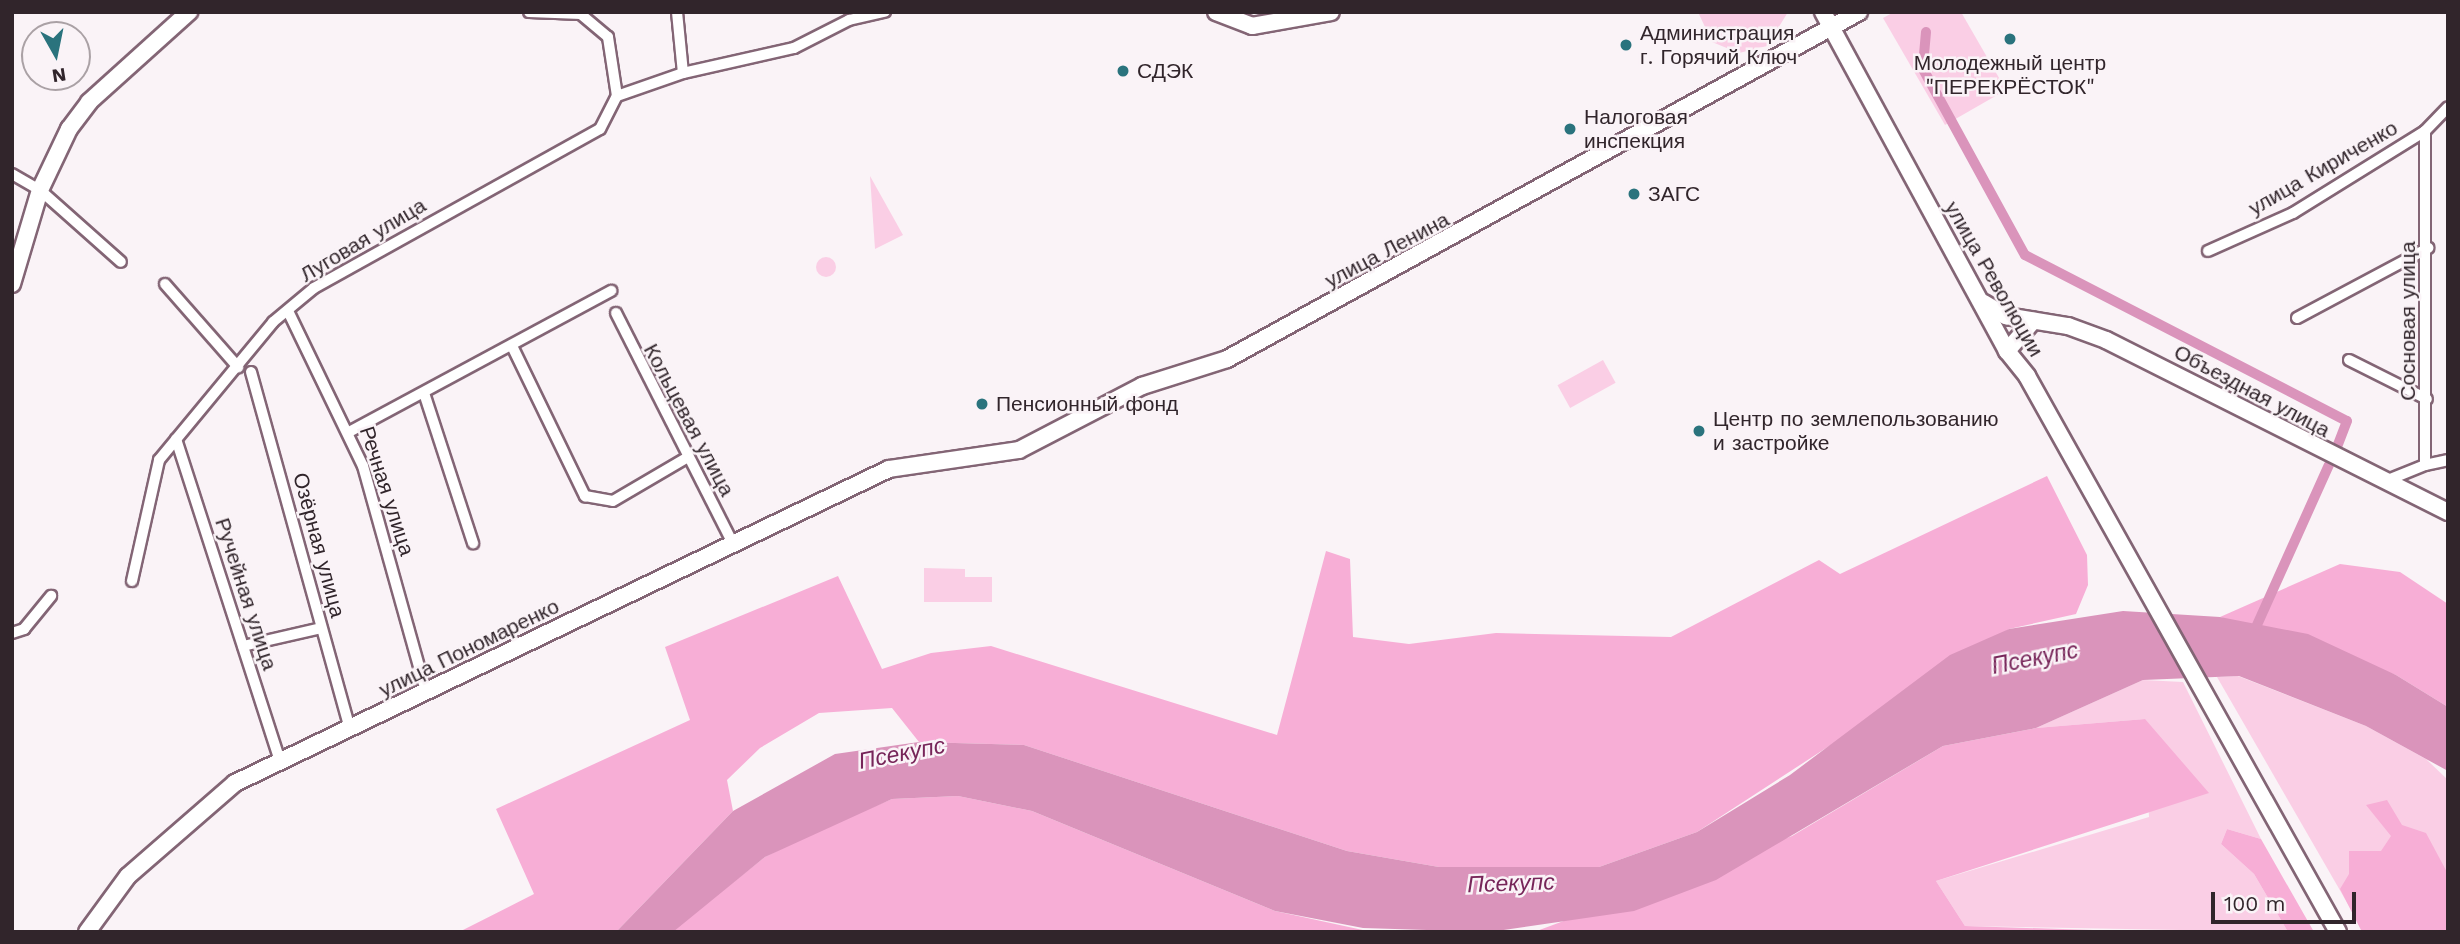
<!DOCTYPE html>
<html>
<head>
<meta charset="utf-8">
<style>
  body { margin:0 }
  #map { position:relative; width:2460px; height:944px; overflow:hidden; background:#faf3f7; font-family:"Work Sans",sans-serif }
  div>[style] { position:absolute }
  .green>* { inset:0; background:#facee5; transform-origin:0 0 }
  .round { border-radius:50% }
  .forest>* { inset:0; background:#f7aed6 }
  .water>* { inset:0; background:#da94bb }
  .canal>* { height:10px; margin:-5px; padding:0 5px; transform-origin:5px; border-radius:5px; background:#da94bb }
  .roads { filter:drop-shadow(2px 0 #836575) drop-shadow(-2px 0 #836575) drop-shadow(0 2px #836575) drop-shadow(0 -2px #836575) }
  .street>* { height:10px; margin:-5px; padding:0 5px; transform-origin:5px; border-radius:5px; background:#fff }
  .secondary>* { height:16px; margin:-8px; padding:0 8px; transform-origin:8px; border-radius:8px; background:#fff }
  .dots>* { width:19px; height:19px; translate:-50% -50%; box-sizing:border-box; border:4px solid #faf3f7; border-radius:50% }
  span { translate:-50% -50%; white-space:nowrap; text-align:center; line-height:1.15; -webkit-text-stroke:5px #faf3f7; paint-order:stroke }
  .poi-label { font-size:21px; color:#31252b }
  .left { translate:0 -50%; text-align:left }
  .street-label { font-size:21px; color:#31252b }
  .water-label { font-size:23px; color:#772559; font-style:italic }
  .frame { position:absolute; inset:0; border:14px solid #31252b; pointer-events:none }
  .north { position:absolute; left:21px; top:21px; width:70px; height:70px; box-sizing:border-box; background:#faf3f7; border:2px solid #aaa1a5; border-radius:50%; rotate:171deg; font-size:19px; font-weight:700; line-height:28px; text-align:center; color:#31252b }
  .north::after { content:''; display:block; margin:auto; width:24px; height:32px; background:#2a737d; clip-path:polygon(50% 0,100% 100%,50% 72%,0 100%) }
  .scale { position:absolute; left:2211px; top:892px; width:145px; height:32px; box-sizing:border-box; border:4px solid #31252b; border-top:0; padding-left:9px; font-size:21px; line-height:24px; white-space:nowrap; color:#31252b; -webkit-text-stroke:5px #faf3f7; paint-order:stroke }
</style>
</head>
<body>
<div id="map">
  <div class="green">
    <i style="clip-path:polygon(1698px 12px,1788px 12px,1767px 46px,1739px 53px,1712px 42px)"></i>
    <i style="clip-path:polygon(1894px 12px,1961px 12px,2006px 90px,1945px 125px,1883px 18px)"></i>
    <i style="clip-path:polygon(870px 176px,903px 235px,875px 249px)"></i>
    <i class="round" style="left:816px;top:257px;width:20px;height:20px"></i>
    <i style="left:1603px;top:360px;width:26px;height:52px;rotate:61deg"></i>
    <i style="clip-path:polygon(924px 568px,965px 569px,965px 577px,992px 577px,992px 602px,924px 602px)"></i>
    <i style="clip-path:polygon(2238px 676px,2366px 726px,2426px 759px,2448px 780px,2448px 932px,2364px 932px,2217px 677px)"></i>
    <i style="clip-path:polygon(2143px 680px,2183px 682px,2261px 839px,2227px 829px,2221px 844px,2254px 874px,2288px 932px,1965px 926px,1936px 881px,2149px 817px,2145px 719px,2036px 728px)"></i>
  </div>
  <div class="forest">
    <i style="clip-path:polygon(2047px 476px,2087px 555px,2088px 585px,2076px 614px,2009px 629px,1697px 832px,1599px 867px,1439px 867px,1347px 851px,1024px 745px,919px 742px,892px 708px,819px 713px,760px 748px,727px 780px,733px 811px,616px 932px,459px 932px,534px 894px,496px 809px,690px 720px,665px 647px,838px 576px,882px 669px,931px 653px,991px 646px,1277px 735px,1326px 551px,1350px 559px,1353px 637px,1409px 644px,1496px 633px,1671px 637px,1819px 560px,1840px 574px)"></i>
    <i style="clip-path:polygon(2340px 564px,2400px 572px,2448px 604px,2448px 707px,2396px 675px,2220px 617px)"></i>
    <i style="clip-path:polygon(2145px 719px,2209px 793px,1936px 881px,1965px 926px,2155px 932px,1534px 932px,1792px 836px,1943px 746px,2036px 728px)"></i>
    <i style="clip-path:polygon(958px 796px,1032px 811px,1275px 911px,1372px 932px,670px 932px,765px 857px,813px 832px,892px 799px)"></i>
    <i style="clip-path:polygon(2387px 800px,2402px 825px,2426px 833px,2448px 874px,2448px 932px,2362px 932px,2340px 889px,2349px 874px,2349px 851px,2381px 851px,2391px 836px,2366px 805px)"></i>
    <i style="clip-path:polygon(2227px 829px,2261px 839px,2314px 932px,2288px 932px,2254px 874px,2221px 844px)"></i>
  </div>
  <div class="water">
    <i style="clip-path:polygon(2123px 611px,2220px 617px,2308px 634px,2396px 675px,2448px 707px,2448px 771px,2366px 726px,2239px 676px,2143px 680px,2036px 728px,1943px 746px,1716px 880px,1634px 911px,1490px 932px,1363px 928px,1275px 911px,1032px 811px,958px 796px,892px 799px,765px 857px,673px 932px,616px 932px,733px 811px,835px 754px,919px 742px,1024px 745px,1347px 851px,1439px 867px,1599px 867px,1697px 832px,1790px 775px,1950px 655px,2009px 629px)"></i>
  </div>
  <div class="canal">
    <i style="left:1926px;top:32px;width:37px;rotate:95deg"></i>
    <i style="left:1923px;top:69px;width:212px;rotate:61.3deg"></i>
    <i style="left:2025px;top:255px;width:362px;rotate:27.3deg"></i>
    <i style="left:2347px;top:421px;width:26px;rotate:111deg"></i>
    <i style="left:2257px;top:625px;width:175px;rotate:-65.8deg"></i>
  </div>
  <div class="roads">
    <div class="street">
      <i style="left:677px;top:12px;width:61px;rotate:84.4deg"></i>
      <i style="left:617px;top:96px;width:70px;rotate:-19.2deg"></i>
      <i style="left:683px;top:73px;width:114px;rotate:-12.7deg"></i>
      <i style="left:794px;top:48px;width:62px;rotate:-27deg"></i>
      <i style="left:849px;top:20px;width:37px;rotate:-13deg"></i>
      <i style="left:12px;top:174px;width:32px;rotate:30deg"></i>
      <i style="left:40px;top:190px;width:108px;rotate:41.6deg"></i>
      <i style="left:2208px;top:251px;width:93px;rotate:-24.1deg"></i>
      <i style="left:2293px;top:213px;width:155px;rotate:-31.8deg"></i>
      <i style="left:2425px;top:131px;width:33px;rotate:-46deg"></i>
      <i style="left:165px;top:284px;width:111px;rotate:48.7deg"></i>
      <i style="left:288px;top:311px;width:172px;rotate:64.2deg"></i>
      <i style="left:363px;top:466px;width:234px;rotate:74.4deg"></i>
      <i style="left:616px;top:313px;width:261px;rotate:63.1deg"></i>
      <i style="left:2297px;top:318px;width:149px;rotate:-28.1deg"></i>
      <i style="left:513px;top:348px;width:165px;rotate:64.1deg"></i>
      <i style="left:585px;top:496px;width:28px;rotate:10deg"></i>
      <i style="left:613px;top:501px;width:87px;rotate:-30.4deg"></i>
      <i style="left:2349px;top:360px;width:87px;rotate:26.6deg"></i>
      <i style="left:251px;top:372px;width:370px;rotate:74.5deg"></i>
      <i style="left:425px;top:396px;width:155px;rotate:71.9deg"></i>
      <i style="left:349px;top:432px;width:298px;rotate:-28.3deg"></i>
      <i style="left:176px;top:439px;width:338px;rotate:72.1deg"></i>
      <i style="left:2425px;top:465px;width:24px;rotate:-12deg"></i>
      <i style="left:2383px;top:482px;width:45px;rotate:-22deg"></i>
      <i style="left:2425px;top:465px;width:334px;rotate:-90deg"></i>
      <i style="left:132px;top:581px;width:124px;rotate:-77.4deg"></i>
      <i style="left:159px;top:460px;width:179px;rotate:-50.4deg"></i>
      <i style="left:273px;top:322px;width:53px;rotate:-39.7deg"></i>
      <i style="left:314px;top:288px;width:327px;rotate:-29.1deg"></i>
      <i style="left:600px;top:129px;width:37px;rotate:-63deg"></i>
      <i style="left:617px;top:96px;width:60px;rotate:-98.7deg"></i>
      <i style="left:608px;top:37px;width:35px;rotate:-140deg"></i>
      <i style="left:581px;top:14px;width:52px;rotate:-177.8deg"></i>
      <i style="left:12px;top:633px;width:13px;rotate:-18deg"></i>
      <i style="left:24px;top:629px;width:43px;rotate:-50.7deg"></i>
      <i style="left:243px;top:646px;width:80px;rotate:-13deg"></i>
    </div>
    <div class="secondary">
      <i style="left:1216px;top:12px;width:39px;rotate:21deg"></i>
      <i style="left:1252px;top:26px;width:80px;rotate:-10deg"></i>
      <i style="left:1823px;top:12px;width:386px;rotate:61.5deg"></i>
      <i style="left:2007px;top:351px;width:32px;rotate:51deg"></i>
      <i style="left:2027px;top:376px;width:637px;rotate:60.78deg"></i>
      <i style="left:12px;top:284px;width:98px;rotate:-73.4deg"></i>
      <i style="left:40px;top:190px;width:68px;rotate:-64.6deg"></i>
      <i style="left:69px;top:129px;width:34px;rotate:-53deg"></i>
      <i style="left:89px;top:102px;width:135px;rotate:-42deg"></i>
      <i style="left:1984px;top:303px;width:26px;rotate:31deg"></i>
      <i style="left:2006px;top:316px;width:63px;rotate:9.2deg"></i>
      <i style="left:2068px;top:326px;width:40px;rotate:20.2deg"></i>
      <i style="left:2106px;top:340px;width:383px;rotate:26.7deg"></i>
      <i style="left:2007px;top:351px;width:40px;rotate:-49deg"></i>
      <i style="left:87px;top:932px;width:69px;rotate:-53.8deg"></i>
      <i style="left:128px;top:876px;width:142px;rotate:-41deg"></i>
      <i style="left:235px;top:783px;width:725px;rotate:-25.65deg"></i>
      <i style="left:889px;top:469px;width:131px;rotate:-8.3deg"></i>
      <i style="left:1019px;top:450px;width:139px;rotate:-27.5deg"></i>
      <i style="left:1142px;top:386px;width:89px;rotate:-17.6deg"></i>
      <i style="left:1227px;top:359px;width:721px;rotate:-28.77deg"></i>
    </div>
  </div>
  <div class="dots">
    <i style="left:2010px;top:39px;background:#2a737d"></i>
    <i style="left:1626px;top:45px;background:#2a737d"></i>
    <i style="left:1123px;top:71px;background:#2a737d"></i>
    <i style="left:1570px;top:129px;background:#2a737d"></i>
    <i style="left:1634px;top:194px;background:#2a737d"></i>
    <i style="left:982px;top:404px;background:#2a737d"></i>
    <i style="left:1699px;top:431px;background:#2a737d"></i>
  </div>
  <div class="poi-label">
    <span class="left" style="left:1640px;top:45px">Администрация<br>г. Горячий Ключ</span>
    <span style="left:2010px;top:75px">Молодежный центр<br>"ПЕРЕКРЁСТОК"</span>
    <span class="left" style="left:1137px;top:71px">СДЭК</span>
    <span class="left" style="left:1584px;top:129px">Налоговая<br>инспекция</span>
    <span class="left" style="left:1648px;top:194px">ЗАГС</span>
    <span class="left" style="left:996px;top:404px">Пенсионный фонд</span>
    <span class="left" style="left:1713px;top:431px">Центр по землепользованию<br>и застройке</span>
  </div>
  <div class="street-label">
    <span style="left:2323px;top:168px;rotate:-30deg">улица Кириченко</span>
    <span style="left:363px;top:240px;rotate:-31deg">Луговая улица</span>
    <span style="left:1387px;top:250px;rotate:-28deg">улица Ленина</span>
    <span style="left:1994px;top:279px;rotate:60deg">улица Революции</span>
    <span style="left:2408px;top:321px;rotate:-90deg">Сосновая улица</span>
    <span style="left:2252px;top:391px;rotate:28deg">Объездная улица</span>
    <span style="left:689px;top:420px;rotate:62deg">Кольцевая улица</span>
    <span style="left:387px;top:491px;rotate:72deg">Речная улица</span>
    <span style="left:319px;top:545px;rotate:75deg">Озёрная улица</span>
    <span style="left:246px;top:594px;rotate:72deg">Ручейная улица</span>
    <span style="left:469px;top:648px;rotate:-26deg">улица Пономаренко</span>
  </div>
  <div class="water-label">
    <span style="left:2035px;top:659px;rotate:-11deg">Псекупс</span>
    <span style="left:902px;top:754px;rotate:-11deg">Псекупс</span>
    <span style="left:1511px;top:884px;rotate:-2deg">Псекупс</span>
  </div>
  <div class="frame"></div>
  <div class="north">N</div>
  <div class="scale">100 m</div>
</div>
</body>
</html>
